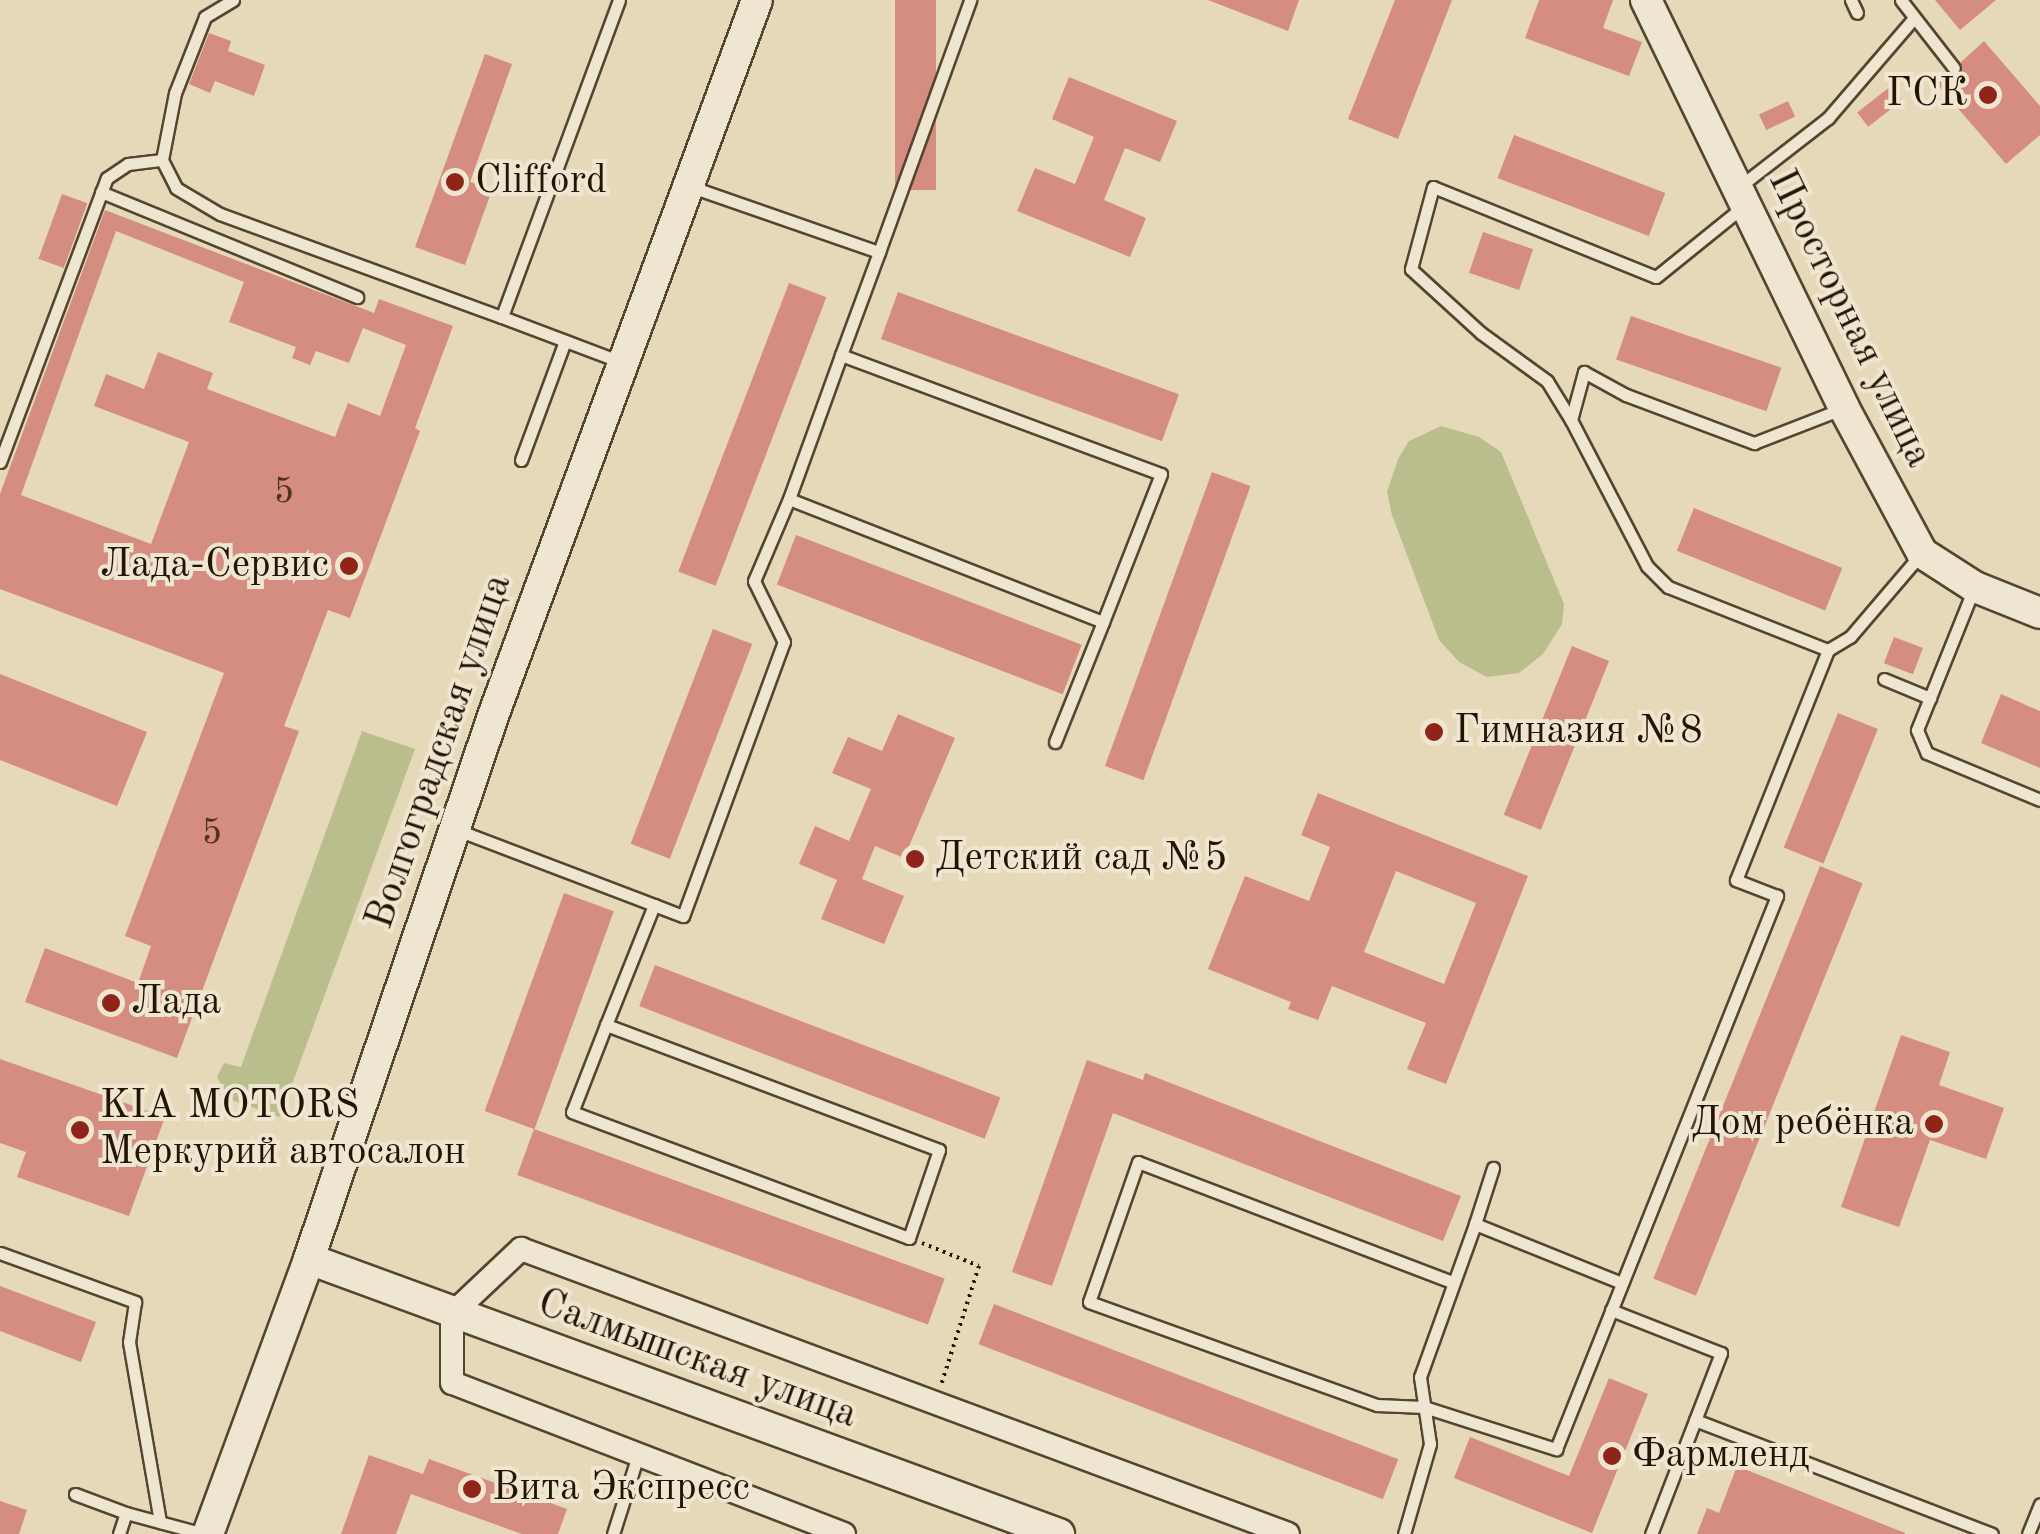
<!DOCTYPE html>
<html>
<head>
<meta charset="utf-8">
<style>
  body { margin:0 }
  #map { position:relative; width:2040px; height:1534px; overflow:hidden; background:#e6d9b9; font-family:"Old Standard TT",serif }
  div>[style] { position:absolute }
  .green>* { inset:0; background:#b9be8c }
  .building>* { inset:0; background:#d48d80; transform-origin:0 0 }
  .path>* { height:4px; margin-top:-2px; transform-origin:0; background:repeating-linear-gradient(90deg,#241401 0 2.5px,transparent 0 7.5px) }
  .roads { filter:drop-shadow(2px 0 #54452f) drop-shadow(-2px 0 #54452f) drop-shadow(0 2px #54452f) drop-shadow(0 -2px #54452f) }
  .lane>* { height:11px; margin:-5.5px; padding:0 5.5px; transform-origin:5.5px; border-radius:5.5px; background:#efe6d2 }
  .street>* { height:22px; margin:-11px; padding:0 11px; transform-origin:11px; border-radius:11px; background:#efe6d2 }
  .secondary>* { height:30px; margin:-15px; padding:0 15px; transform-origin:15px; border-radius:15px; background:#efe6d2 }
  .dots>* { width:28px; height:28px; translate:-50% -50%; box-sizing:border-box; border:5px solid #efe6d2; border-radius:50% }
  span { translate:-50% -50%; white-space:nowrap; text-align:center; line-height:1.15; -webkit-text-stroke:8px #efe6d2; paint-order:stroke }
  .number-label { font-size:35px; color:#503221 }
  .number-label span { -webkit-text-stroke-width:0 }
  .poi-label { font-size:40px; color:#241401 }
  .right { translate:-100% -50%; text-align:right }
  .left { translate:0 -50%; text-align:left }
  .street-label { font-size:40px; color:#241401 }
</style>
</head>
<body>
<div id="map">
  <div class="green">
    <i style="clip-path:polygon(1441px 426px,1479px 437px,1501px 452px,1564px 604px,1562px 624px,1543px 654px,1519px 673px,1487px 677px,1459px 662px,1439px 640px,1392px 515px,1387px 492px,1398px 459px,1409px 441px)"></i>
    <i style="clip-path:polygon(362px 731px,415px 749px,280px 1117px,229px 1099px,217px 1077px,224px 1063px,241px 1067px)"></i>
  </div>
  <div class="building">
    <i style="left:895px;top:0;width:41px;height:190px"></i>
    <i style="clip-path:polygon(1208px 0,1299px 0,1288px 31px)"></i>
    <i style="clip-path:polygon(1395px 0,1452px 0,1398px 139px,1348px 119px)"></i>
    <i style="clip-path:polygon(1539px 0,1613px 0,1603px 28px,1642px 42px,1629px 76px,1525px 38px)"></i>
    <i style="clip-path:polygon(1935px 0,1996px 0,1960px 30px)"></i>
    <i style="clip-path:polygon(209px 33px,231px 41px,228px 51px,265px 65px,254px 96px,215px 81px,210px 93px,189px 84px)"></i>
    <i style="clip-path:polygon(1984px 41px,2040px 106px,2040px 135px,2006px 164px,1936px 83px,1947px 74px,1960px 75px,1961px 62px)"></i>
    <i style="clip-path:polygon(485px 54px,512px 64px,470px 182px,492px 190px,465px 265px,415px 247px)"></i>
    <i style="clip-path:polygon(1069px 77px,1177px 121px,1160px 162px,1125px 148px,1104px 200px,1146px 218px,1130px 257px,1017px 211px,1035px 168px,1075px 184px,1094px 137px,1052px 119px)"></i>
    <i style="left:1891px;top:86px;width:18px;height:43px;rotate:52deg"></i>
    <i style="left:1788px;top:101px;width:17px;height:32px;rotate:65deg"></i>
    <i style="left:1514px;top:135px;width:162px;height:46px;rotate:21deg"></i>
    <i style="left:62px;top:194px;width:27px;height:69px;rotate:20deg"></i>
    <i style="clip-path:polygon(evenodd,105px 210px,374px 313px,379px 299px,453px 326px,415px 428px,420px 431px,350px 618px,328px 610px,284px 726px,299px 731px,177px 1058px,25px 1002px,45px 948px,138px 983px,151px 946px,125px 936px,224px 673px,0 589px,0 494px,105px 210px,116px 231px,244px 282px,229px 322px,296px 347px,292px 358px,310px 365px,316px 351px,349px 363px,363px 328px,406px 345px,380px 416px,348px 403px,335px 437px,207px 389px,213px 373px,158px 352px,144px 389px,106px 374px,94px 406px,189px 442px,151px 544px,21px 495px,116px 231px)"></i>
    <i style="left:1483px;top:232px;width:53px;height:43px;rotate:19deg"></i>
    <i style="left:789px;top:283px;width:40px;height:309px;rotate:21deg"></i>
    <i style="left:898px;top:292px;width:299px;height:50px;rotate:20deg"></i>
    <i style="left:1631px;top:316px;width:159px;height:46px;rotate:19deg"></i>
    <i style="left:1212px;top:472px;width:41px;height:313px;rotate:20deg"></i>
    <i style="left:1694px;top:508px;width:160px;height:46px;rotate:22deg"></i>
    <i style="left:796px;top:535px;width:306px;height:53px;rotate:21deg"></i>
    <i style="left:713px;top:629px;width:42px;height:230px;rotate:21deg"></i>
    <i style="left:1894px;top:637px;width:31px;height:28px;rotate:21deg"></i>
    <i style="left:1572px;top:646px;width:40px;height:182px;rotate:22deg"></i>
    <i style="clip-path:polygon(0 674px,147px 732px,117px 806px,0 760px)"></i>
    <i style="clip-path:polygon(2001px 694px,2040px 711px,2040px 768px,1981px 743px)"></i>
    <i style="left:1838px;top:713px;width:43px;height:145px;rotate:22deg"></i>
    <i style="clip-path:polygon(898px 714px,955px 738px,904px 858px,875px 846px,862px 879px,904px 896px,884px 944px,821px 919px,837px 880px,799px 864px,815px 826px,849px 841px,871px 789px,832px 773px,848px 737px,882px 751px)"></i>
    <i style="clip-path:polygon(evenodd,1318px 793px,1528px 876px,1446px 1084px,1407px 1069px,1426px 1023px,1332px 986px,1318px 1020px,1288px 1009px,1291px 1002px,1208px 969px,1245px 876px,1309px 901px,1330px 847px,1301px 835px,1318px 793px,1396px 871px,1476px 903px,1444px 984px,1364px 952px,1396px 871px)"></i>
    <i style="left:1820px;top:866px;width:46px;height:445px;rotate:22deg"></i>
    <i style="left:564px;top:893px;width:53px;height:232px;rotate:20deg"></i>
    <i style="left:655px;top:965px;width:370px;height:44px;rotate:21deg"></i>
    <i style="clip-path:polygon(1901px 1035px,1950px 1052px,1939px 1085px,2004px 1108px,1986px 1159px,1930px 1140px,1899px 1227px,1841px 1207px)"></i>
    <i style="clip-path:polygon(0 1059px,165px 1117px,129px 1216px,17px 1177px,26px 1152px,0 1143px)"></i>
    <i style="clip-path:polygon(1087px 1060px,1143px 1080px,1145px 1073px,1461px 1196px,1443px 1241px,1113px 1113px,1052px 1286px,1012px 1272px)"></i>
    <i style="left:534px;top:1129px;width:437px;height:49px;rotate:20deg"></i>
    <i style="clip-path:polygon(0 1286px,96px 1322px,81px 1362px,0 1331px)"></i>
    <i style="left:994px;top:1304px;width:433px;height:43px;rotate:21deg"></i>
    <i style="clip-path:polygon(1609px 1378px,1648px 1394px,1592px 1533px,1454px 1478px,1470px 1437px,1569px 1476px)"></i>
    <i style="clip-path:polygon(369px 1455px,423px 1474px,429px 1459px,567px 1509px,558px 1534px,522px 1534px,411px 1494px,396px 1534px,341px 1534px)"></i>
    <i style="clip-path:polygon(1737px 1466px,1905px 1533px,1905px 1534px,1697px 1534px,1707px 1508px,1719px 1513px)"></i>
    <i style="clip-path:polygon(0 1501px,27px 1510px,19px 1534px,0 1534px)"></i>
  </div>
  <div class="path">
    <i style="left:922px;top:1243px;width:61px;rotate:22deg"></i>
    <i style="left:979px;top:1266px;width:125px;rotate:107.7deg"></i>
  </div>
  <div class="roads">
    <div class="lane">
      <i style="left:233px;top:0;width:33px;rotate:149deg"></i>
      <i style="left:205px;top:17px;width:82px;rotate:111.5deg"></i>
      <i style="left:175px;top:93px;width:68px;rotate:101deg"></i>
      <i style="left:162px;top:160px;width:31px;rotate:63deg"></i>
      <i style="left:176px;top:188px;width:51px;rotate:30.6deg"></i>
      <i style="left:220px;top:214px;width:300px;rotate:20.1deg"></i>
      <i style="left:619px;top:0;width:338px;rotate:110.3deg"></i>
      <i style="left:502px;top:317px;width:127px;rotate:20.7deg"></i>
      <i style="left:1851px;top:0;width:14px;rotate:65deg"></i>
      <i style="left:1901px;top:0;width:86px;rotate:52.1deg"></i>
      <i style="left:689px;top:186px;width:201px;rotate:19.2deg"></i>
      <i style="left:1739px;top:187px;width:113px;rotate:-37.8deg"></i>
      <i style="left:1828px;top:118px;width:132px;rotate:-49.3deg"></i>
      <i style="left:101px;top:192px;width:277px;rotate:22.3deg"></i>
      <i style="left:841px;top:355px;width:341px;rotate:20.4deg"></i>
      <i style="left:1161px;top:474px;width:159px;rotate:111.4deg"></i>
      <i style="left:1103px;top:622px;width:337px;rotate:-158.6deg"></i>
      <i style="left:789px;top:499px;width:153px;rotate:-70.1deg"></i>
      <i style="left:841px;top:355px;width:110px;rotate:-69.7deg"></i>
      <i style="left:879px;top:252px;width:268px;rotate:-70.1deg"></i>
      <i style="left:1571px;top:420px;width:46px;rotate:-121.6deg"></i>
      <i style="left:1547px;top:381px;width:82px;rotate:-144deg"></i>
      <i style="left:1481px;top:333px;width:95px;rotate:-137.6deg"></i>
      <i style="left:1411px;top:269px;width:85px;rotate:-75deg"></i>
      <i style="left:1433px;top:187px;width:240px;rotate:22deg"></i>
      <i style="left:1656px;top:277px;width:113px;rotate:-38.9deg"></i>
      <i style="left:521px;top:460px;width:127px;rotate:-69.7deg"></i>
      <i style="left:0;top:462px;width:303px;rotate:-69.4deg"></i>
      <i style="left:107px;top:178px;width:25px;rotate:-34deg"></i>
      <i style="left:128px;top:164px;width:34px;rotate:-7deg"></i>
      <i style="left:1974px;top:588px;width:153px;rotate:111.9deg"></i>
      <i style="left:1917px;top:730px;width:25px;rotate:67deg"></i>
      <i style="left:1927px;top:753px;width:122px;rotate:22.6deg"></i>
      <i style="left:1828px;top:650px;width:26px;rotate:-31deg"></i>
      <i style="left:1850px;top:637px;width:109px;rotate:-49.5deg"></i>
      <i style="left:1884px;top:679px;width:50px;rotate:22.4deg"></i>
      <i style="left:1055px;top:742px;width:129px;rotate:-68.2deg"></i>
      <i style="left:455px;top:829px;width:213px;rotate:20.9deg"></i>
      <i style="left:654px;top:905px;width:129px;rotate:111.8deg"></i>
      <i style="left:606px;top:1025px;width:93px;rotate:111.3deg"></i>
      <i style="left:572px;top:1112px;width:360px;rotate:20.5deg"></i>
      <i style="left:909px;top:1238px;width:93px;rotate:-71.2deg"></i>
      <i style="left:939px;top:1150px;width:356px;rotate:-159.4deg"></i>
      <i style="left:654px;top:905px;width:31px;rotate:21deg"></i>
      <i style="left:683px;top:916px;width:292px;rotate:-69.8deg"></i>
      <i style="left:784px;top:642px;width:68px;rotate:-116.2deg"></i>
      <i style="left:754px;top:581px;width:89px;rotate:-66.9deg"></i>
      <i style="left:1475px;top:1224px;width:59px;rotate:-72.2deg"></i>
      <i style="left:0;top:1253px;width:144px;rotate:19.9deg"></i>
      <i style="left:135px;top:1302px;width:40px;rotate:98.5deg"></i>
      <i style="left:129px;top:1342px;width:183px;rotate:80.2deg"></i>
      <i style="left:1452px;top:1282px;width:336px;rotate:-159.1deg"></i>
      <i style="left:1138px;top:1162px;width:148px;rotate:109.3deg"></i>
      <i style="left:1089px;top:1302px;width:306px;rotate:19.7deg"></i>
      <i style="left:1377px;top:1405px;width:47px;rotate:2.4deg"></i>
      <i style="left:1424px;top:1407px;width:139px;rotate:17.7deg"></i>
      <i style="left:1556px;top:1449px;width:596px;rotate:-68.22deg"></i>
      <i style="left:1777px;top:896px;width:44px;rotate:-158.7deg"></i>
      <i style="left:1736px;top:880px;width:248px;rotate:-68.2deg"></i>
      <i style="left:1828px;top:650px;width:172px;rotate:-158.5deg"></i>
      <i style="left:1668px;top:587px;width:30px;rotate:-135deg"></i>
      <i style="left:1647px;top:566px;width:165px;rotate:-117.5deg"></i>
      <i style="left:1571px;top:420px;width:50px;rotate:-74.8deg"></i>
      <i style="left:1584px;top:372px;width:48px;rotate:28.7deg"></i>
      <i style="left:1626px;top:395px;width:137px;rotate:20.6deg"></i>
      <i style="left:1754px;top:443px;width:97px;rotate:-21.3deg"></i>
      <i style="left:1611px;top:1310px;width:118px;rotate:21.4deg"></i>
      <i style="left:1721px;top:1353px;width:194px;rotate:111.1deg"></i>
      <i style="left:1695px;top:1420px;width:318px;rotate:21deg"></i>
      <i style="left:75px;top:1494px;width:54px;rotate:20.4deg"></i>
      <i style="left:119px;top:1534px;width:22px;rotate:-72deg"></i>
      <i style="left:126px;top:1513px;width:81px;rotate:15.1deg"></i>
      <i style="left:613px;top:1534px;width:83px;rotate:-72.4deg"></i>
      <i style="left:1404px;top:1534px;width:94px;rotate:-73.9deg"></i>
      <i style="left:1430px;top:1444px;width:68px;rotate:-98.5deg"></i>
      <i style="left:1420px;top:1377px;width:163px;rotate:-70.2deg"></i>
      <i style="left:1475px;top:1224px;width:158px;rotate:21.9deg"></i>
      <i style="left:2028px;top:1534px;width:32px;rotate:-68deg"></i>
    </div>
    <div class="street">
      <i style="left:844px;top:1534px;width:420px;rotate:-158.9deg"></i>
      <i style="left:452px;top:1383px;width:69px;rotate:-90deg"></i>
      <i style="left:452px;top:1314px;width:95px;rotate:-43.3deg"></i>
      <i style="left:521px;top:1249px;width:818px;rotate:20.38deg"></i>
    </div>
    <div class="secondary">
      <i style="left:1646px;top:0;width:454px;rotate:64.1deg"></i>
      <i style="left:1844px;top:408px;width:165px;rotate:61.7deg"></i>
      <i style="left:1922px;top:553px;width:63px;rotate:32.7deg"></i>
      <i style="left:1975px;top:587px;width:70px;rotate:21.8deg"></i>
      <i style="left:309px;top:1259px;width:799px;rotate:20.14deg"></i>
      <i style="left:208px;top:1534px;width:293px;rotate:-69.8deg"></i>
      <i style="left:309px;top:1259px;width:573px;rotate:-71.28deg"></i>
      <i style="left:493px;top:716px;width:763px;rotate:-69.76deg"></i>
    </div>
  </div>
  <div class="dots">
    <i style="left:1988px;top:95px;background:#8f2418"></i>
    <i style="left:455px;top:182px;background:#8f2418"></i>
    <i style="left:349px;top:566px;background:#8f2418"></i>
    <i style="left:1434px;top:732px;background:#8f2418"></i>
    <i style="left:915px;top:859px;background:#8f2418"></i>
    <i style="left:111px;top:1003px;background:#8f2418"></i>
    <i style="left:1934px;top:1124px;background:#8f2418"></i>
    <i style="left:80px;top:1130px;background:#8f2418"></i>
    <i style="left:1612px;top:1456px;background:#8f2418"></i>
    <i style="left:472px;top:1489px;background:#8f2418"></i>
  </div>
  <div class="number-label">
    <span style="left:284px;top:493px">5</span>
    <span style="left:212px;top:834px">5</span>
  </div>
  <div class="poi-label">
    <span class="right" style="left:1968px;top:95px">ГСК</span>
    <span class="left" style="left:475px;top:182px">Clifford</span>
    <span class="right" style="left:329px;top:566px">Лада-Сервис</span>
    <span class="left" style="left:1454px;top:732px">Гимназия №8</span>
    <span class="left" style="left:935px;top:859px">Детский сад №5</span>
    <span class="left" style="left:131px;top:1003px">Лада</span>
    <span class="left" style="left:100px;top:1130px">KIA MOTORS<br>Меркурий автосалон</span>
    <span class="right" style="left:1914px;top:1124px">Дом ребёнка</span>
    <span class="left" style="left:1632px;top:1456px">Фармленд</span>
    <span class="left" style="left:492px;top:1489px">Вита Экспресс</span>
  </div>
  <div class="street-label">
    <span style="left:1849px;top:319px;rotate:64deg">Просторная улица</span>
    <span style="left:440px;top:752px;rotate:-71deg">Волгоградская улица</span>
    <span style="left:697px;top:1360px;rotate:20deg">Салмышская улица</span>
  </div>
</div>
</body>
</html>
